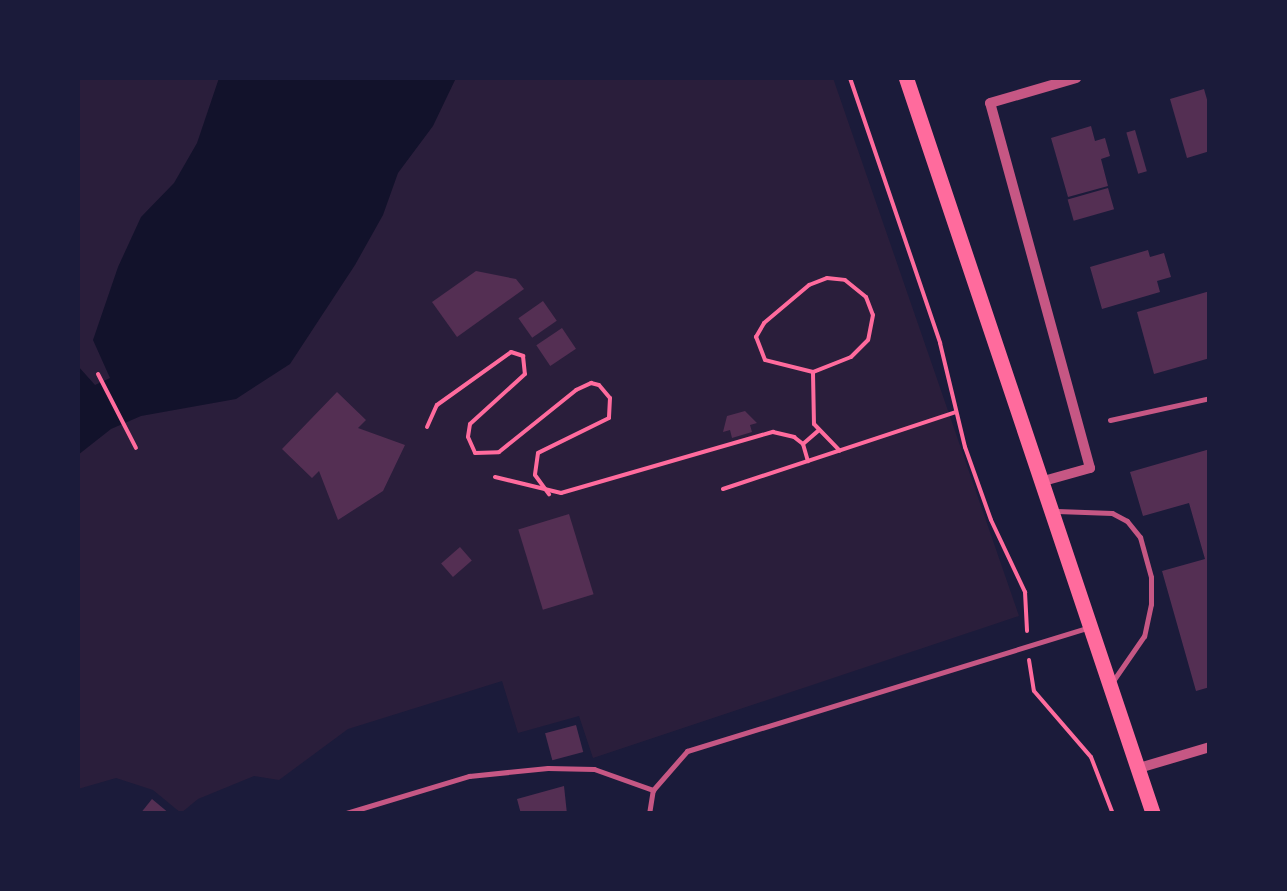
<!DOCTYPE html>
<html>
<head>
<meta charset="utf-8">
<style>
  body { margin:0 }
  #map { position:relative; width:1287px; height:891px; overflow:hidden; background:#1b1b3a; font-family:Poppins,sans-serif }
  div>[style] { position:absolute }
  .green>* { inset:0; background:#2a1e3b }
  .water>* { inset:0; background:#12122b }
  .building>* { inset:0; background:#542f53; transform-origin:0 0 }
  .path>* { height:4px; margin:-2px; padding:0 2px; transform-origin:2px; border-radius:2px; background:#ff6b9d }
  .service>* { height:5px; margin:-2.5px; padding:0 2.5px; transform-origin:2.5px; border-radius:2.5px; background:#c65784 }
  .minor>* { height:10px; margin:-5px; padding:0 5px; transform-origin:5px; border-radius:5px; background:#c65784 }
  .secondary>* { height:15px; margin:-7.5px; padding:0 7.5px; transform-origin:7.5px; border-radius:7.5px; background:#ff6b9d }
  span { translate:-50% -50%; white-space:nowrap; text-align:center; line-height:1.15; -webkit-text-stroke:8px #1b1b3a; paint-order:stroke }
  .frame { position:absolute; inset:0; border:80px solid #1b1b3a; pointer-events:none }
</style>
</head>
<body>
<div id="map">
  <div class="green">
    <i style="clip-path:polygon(78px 78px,833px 78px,1019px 616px,593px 758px,579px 716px,518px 733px,502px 681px,348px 729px,279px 780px,254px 776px,198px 799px,181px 813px,153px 790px,116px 778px,78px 789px)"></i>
  </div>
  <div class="water">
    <i style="clip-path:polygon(219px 78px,456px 78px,433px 126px,398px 173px,383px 215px,355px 265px,290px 364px,236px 399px,141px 416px,111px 429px,78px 455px,78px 366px,95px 385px,110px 378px,93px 340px,118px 267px,141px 217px,174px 183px,197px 143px)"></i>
  </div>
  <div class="building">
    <i style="clip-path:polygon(1204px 89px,1210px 110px,1210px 151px,1187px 158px,1170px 99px)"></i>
    <i style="clip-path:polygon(1091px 126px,1095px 141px,1105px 138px,1110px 156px,1101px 159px,1108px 186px,1068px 197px,1051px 138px)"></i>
    <i style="left:1135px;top:130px;width:43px;height:9px;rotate:74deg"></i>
    <i style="left:1108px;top:188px;width:22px;height:42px;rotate:74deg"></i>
    <i style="clip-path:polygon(1148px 250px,1150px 257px,1164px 253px,1171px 277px,1157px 281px,1160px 292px,1102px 309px,1090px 267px)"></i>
    <i style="clip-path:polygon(476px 271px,516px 279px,524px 289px,457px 337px,432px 302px)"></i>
    <i style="clip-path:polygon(1210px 291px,1210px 358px,1154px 374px,1137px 312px)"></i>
    <i style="left:543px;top:301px;width:24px;height:30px;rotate:55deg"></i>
    <i style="left:562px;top:328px;width:25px;height:31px;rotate:56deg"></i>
    <i style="clip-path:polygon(337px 392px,366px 420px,358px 428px,405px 445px,383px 491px,338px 520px,319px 471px,312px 478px,282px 449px)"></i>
    <i style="clip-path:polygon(745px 411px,757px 423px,750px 425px,752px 432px,732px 438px,730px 430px,723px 432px,727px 416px)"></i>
    <i style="clip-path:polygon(1210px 449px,1210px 687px,1196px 691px,1162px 571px,1205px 559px,1189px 503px,1143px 516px,1130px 472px)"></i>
    <i style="left:569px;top:514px;width:84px;height:53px;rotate:73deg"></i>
    <i style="left:460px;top:547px;width:18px;height:25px;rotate:49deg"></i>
    <i style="left:576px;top:725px;width:28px;height:32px;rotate:75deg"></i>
    <i style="clip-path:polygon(564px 786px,567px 814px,521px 814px,517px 799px)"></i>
    <i style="clip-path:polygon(152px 799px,170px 814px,140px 814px)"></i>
  </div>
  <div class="path">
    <i style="left:850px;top:78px;width:280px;rotate:71.2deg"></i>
    <i style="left:940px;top:343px;width:107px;rotate:76.5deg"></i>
    <i style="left:965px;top:447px;width:77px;rotate:70.4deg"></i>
    <i style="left:991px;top:520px;width:80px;rotate:64.7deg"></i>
    <i style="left:1025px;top:592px;width:39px;rotate:87deg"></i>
    <i style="left:827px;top:278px;width:18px;rotate:6deg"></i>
    <i style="left:845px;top:280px;width:27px;rotate:39deg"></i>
    <i style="left:866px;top:297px;width:19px;rotate:69deg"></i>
    <i style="left:873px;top:315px;width:25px;rotate:101deg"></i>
    <i style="left:868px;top:340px;width:24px;rotate:135deg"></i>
    <i style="left:851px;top:357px;width:41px;rotate:158.5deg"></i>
    <i style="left:813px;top:372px;width:49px;rotate:-166deg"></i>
    <i style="left:765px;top:360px;width:25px;rotate:-111deg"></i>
    <i style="left:756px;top:337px;width:16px;rotate:-60deg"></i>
    <i style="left:764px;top:323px;width:59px;rotate:-40.2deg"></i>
    <i style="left:809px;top:285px;width:19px;rotate:-21deg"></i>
    <i style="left:813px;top:373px;width:51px;rotate:88.9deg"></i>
    <i style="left:814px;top:424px;width:37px;rotate:46deg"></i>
    <i style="left:98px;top:374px;width:83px;rotate:62.8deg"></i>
    <i style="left:427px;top:427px;width:24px;rotate:-66deg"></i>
    <i style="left:437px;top:405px;width:91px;rotate:-35.6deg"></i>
    <i style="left:511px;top:352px;width:13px;rotate:18deg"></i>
    <i style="left:523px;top:356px;width:18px;rotate:84deg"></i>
    <i style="left:525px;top:374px;width:74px;rotate:137.7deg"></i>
    <i style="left:470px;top:424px;width:13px;rotate:99deg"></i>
    <i style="left:468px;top:437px;width:17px;rotate:66deg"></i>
    <i style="left:475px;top:453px;width:24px;rotate:-2deg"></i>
    <i style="left:499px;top:452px;width:99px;rotate:-38.8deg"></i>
    <i style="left:576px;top:390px;width:17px;rotate:-25deg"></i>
    <i style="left:591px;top:383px;width:8px;rotate:14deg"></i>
    <i style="left:599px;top:385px;width:17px;rotate:50deg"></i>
    <i style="left:610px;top:398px;width:20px;rotate:93deg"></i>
    <i style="left:609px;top:418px;width:79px;rotate:153.8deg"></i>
    <i style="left:538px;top:453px;width:22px;rotate:98deg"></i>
    <i style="left:535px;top:475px;width:24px;rotate:54deg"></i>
    <i style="left:803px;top:444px;width:20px;rotate:-41deg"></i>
    <i style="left:495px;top:477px;width:68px;rotate:13.6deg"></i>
    <i style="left:561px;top:493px;width:221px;rotate:-16.1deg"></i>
    <i style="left:773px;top:432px;width:22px;rotate:13deg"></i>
    <i style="left:794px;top:437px;width:11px;rotate:38deg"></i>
    <i style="left:803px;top:444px;width:18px;rotate:74deg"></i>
    <i style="left:723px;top:489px;width:245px;rotate:-18.3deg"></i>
    <i style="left:1029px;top:660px;width:31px;rotate:81deg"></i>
    <i style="left:1034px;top:691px;width:87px;rotate:49.2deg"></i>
    <i style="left:1091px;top:757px;width:61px;rotate:68.9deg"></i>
  </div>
  <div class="service">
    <i style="left:1110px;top:420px;width:102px;rotate:-12.4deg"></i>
    <i style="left:1057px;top:511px;width:55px;rotate:2.1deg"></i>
    <i style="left:1112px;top:513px;width:17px;rotate:28deg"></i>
    <i style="left:1127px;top:521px;width:21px;rotate:51deg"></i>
    <i style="left:1140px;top:537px;width:41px;rotate:74.6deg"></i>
    <i style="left:1151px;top:577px;width:27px;rotate:90deg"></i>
    <i style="left:1151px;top:604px;width:33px;rotate:102deg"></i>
    <i style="left:1144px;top:636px;width:55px;rotate:124.6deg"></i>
    <i style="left:343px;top:814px;width:132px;rotate:-16.8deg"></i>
    <i style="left:469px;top:776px;width:79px;rotate:-5.8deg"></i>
    <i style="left:548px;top:768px;width:46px;rotate:1.2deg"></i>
    <i style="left:594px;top:769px;width:63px;rotate:19.6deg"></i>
    <i style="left:649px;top:814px;width:24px;rotate:-81deg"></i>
    <i style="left:653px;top:790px;width:52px;rotate:-48.9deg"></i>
    <i style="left:687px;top:751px;width:422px;rotate:-17.1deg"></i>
  </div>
  <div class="minor">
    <i style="left:1040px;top:482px;width:52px;rotate:-15.6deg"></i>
    <i style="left:1090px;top:468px;width:378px;rotate:-105.3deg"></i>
    <i style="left:990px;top:103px;width:90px;rotate:-16.2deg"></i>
    <i style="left:1139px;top:768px;width:74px;rotate:-16.5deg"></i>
  </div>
  <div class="secondary">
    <i style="left:906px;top:78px;width:776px;rotate:71.45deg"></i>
  </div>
  <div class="frame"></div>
</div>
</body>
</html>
